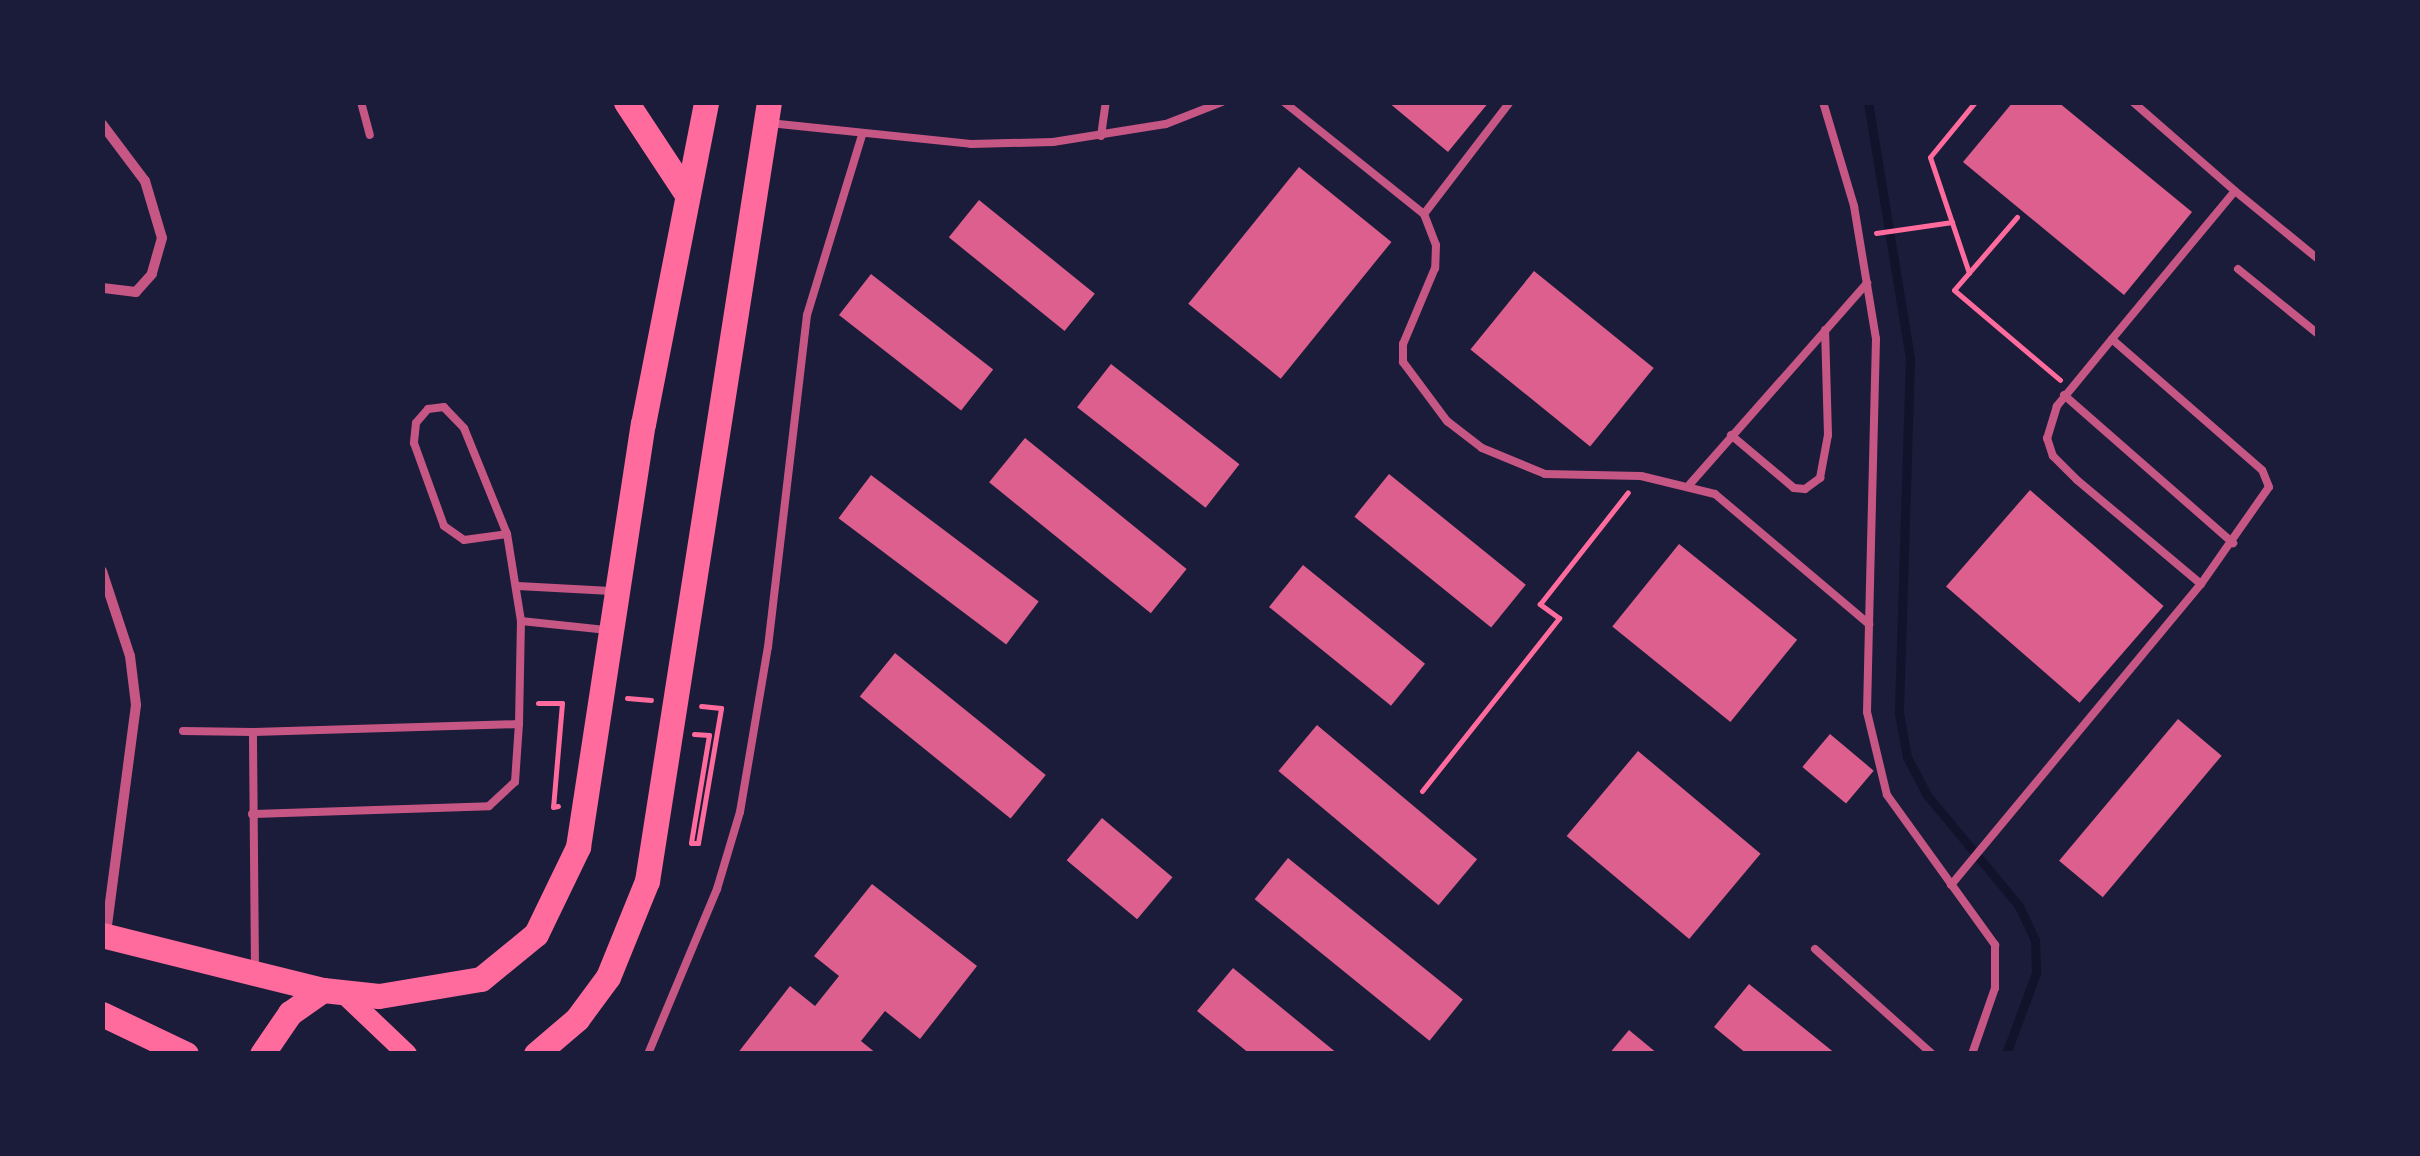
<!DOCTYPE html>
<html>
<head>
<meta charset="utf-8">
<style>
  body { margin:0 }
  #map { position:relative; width:2420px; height:1156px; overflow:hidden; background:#1b1b3a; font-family:"Crimson Pro",serif }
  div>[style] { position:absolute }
  .stream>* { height:9px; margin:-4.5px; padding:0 4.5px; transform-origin:4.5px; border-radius:4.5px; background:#12122b }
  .building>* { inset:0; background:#dd5f8e; transform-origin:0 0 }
  .path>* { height:5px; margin:-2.5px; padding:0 2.5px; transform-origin:2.5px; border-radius:2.5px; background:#ff6b9d }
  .service>* { height:8px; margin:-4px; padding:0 4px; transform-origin:4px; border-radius:4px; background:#c65784 }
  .minor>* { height:10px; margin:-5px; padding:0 5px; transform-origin:5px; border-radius:5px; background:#c65784 }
  .secondary>* { height:20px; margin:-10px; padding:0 10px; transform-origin:10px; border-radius:10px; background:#ff6b9d }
  .primary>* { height:25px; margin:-12.5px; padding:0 12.5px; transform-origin:12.5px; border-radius:12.5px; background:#ff6b9d }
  span { translate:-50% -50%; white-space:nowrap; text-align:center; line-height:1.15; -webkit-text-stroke:10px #1b1b3a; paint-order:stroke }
  .frame { position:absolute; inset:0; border:105px solid #1b1b3a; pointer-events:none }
</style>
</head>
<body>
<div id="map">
  <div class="stream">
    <i style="left:1868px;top:102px;width:260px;rotate:80.7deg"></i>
    <i style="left:1910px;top:359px;width:354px;rotate:91.8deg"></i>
    <i style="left:1899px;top:713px;width:45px;rotate:79.7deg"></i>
    <i style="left:1907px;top:757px;width:43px;rotate:62.2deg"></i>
    <i style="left:1927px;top:795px;width:144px;rotate:50.3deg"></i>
    <i style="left:2019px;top:906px;width:38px;rotate:65deg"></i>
    <i style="left:2035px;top:940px;width:33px;rotate:88deg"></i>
    <i style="left:2036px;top:973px;width:86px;rotate:110.3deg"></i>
  </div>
  <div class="building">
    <i style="clip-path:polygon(1388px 102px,1489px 102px,1448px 152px)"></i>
    <i style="clip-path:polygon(2013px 102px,2058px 102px,2192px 212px,2124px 295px,1963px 162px)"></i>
    <i style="left:1299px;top:167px;width:119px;height:176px;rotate:39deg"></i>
    <i style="left:979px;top:200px;width:149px;height:48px;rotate:39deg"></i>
    <i style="left:1534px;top:271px;width:154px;height:101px;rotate:39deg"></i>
    <i style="left:871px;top:274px;width:155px;height:52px;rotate:38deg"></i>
    <i style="left:1111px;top:364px;width:163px;height:55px;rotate:38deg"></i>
    <i style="left:1025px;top:438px;width:208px;height:57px;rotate:39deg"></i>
    <i style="left:1389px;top:474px;width:176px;height:55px;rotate:39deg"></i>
    <i style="left:871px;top:475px;width:210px;height:54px;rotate:37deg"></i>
    <i style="left:2030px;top:490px;width:177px;height:128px;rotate:41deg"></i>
    <i style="left:1679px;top:544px;width:152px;height:106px;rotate:39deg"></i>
    <i style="left:1303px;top:565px;width:157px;height:54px;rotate:39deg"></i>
    <i style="left:895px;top:653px;width:194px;height:56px;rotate:39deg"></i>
    <i style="left:2178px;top:719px;width:57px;height:185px;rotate:40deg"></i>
    <i style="left:1317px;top:725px;width:209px;height:60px;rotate:40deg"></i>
    <i style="left:1830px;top:734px;width:57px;height:43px;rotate:40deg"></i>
    <i style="left:1638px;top:751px;width:160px;height:111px;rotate:40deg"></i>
    <i style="left:1102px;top:818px;width:92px;height:55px;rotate:40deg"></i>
    <i style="left:1288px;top:858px;width:225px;height:53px;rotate:39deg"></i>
    <i style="clip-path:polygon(872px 884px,977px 966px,920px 1039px,885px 1011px,861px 1041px,877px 1054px,737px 1054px,790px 986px,815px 1006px,839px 976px,814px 956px)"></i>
    <i style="clip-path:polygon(1233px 968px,1338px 1054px,1250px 1054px,1197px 1011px)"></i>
    <i style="clip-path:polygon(1749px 984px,1836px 1054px,1747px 1054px,1714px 1027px)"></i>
    <i style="clip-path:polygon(1629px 1030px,1658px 1054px,1609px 1054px)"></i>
  </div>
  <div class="path">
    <i style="left:2017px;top:217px;width:96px;rotate:130.8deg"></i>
    <i style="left:1954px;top:290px;width:139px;rotate:40.3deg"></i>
    <i style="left:1876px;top:233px;width:77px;rotate:-8.2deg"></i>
    <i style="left:1969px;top:273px;width:122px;rotate:-108.6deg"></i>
    <i style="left:1930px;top:157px;width:71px;rotate:-50.7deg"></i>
    <i style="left:627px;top:698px;width:24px;rotate:5deg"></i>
    <i style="left:538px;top:703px;width:24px"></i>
    <i style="left:562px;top:703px;width:104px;rotate:94.9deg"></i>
    <i style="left:553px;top:807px;width:5px;rotate:-11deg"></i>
    <i style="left:694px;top:734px;width:15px;rotate:4deg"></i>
    <i style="left:709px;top:735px;width:109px;rotate:99.5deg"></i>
    <i style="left:691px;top:843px;width:7px"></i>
    <i style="left:698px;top:843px;width:137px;rotate:-80.3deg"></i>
    <i style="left:721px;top:708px;width:20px;rotate:-174deg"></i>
    <i style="left:1422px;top:791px;width:221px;rotate:-51.6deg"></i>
    <i style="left:1559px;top:618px;width:24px;rotate:-144deg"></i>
    <i style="left:1540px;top:604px;width:142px;rotate:-51.8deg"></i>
  </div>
  <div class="service">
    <i style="left:361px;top:102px;width:34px;rotate:75deg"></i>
    <i style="left:1284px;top:102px;width:179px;rotate:38.7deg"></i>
    <i style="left:1424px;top:214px;width:33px;rotate:69deg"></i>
    <i style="left:1436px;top:245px;width:23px;rotate:92deg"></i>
    <i style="left:1435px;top:268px;width:82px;rotate:112.8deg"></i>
    <i style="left:1403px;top:344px;width:18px;rotate:90deg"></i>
    <i style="left:1403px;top:362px;width:74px;rotate:53.3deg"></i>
    <i style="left:1447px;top:421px;width:44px;rotate:37.6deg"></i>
    <i style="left:1482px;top:448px;width:68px;rotate:22.4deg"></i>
    <i style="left:1545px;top:474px;width:96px;rotate:1.2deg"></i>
    <i style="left:1641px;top:476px;width:76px;rotate:13.7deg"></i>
    <i style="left:1715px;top:494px;width:202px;rotate:40.2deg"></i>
    <i style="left:1869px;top:624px;width:88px;rotate:91.3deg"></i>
    <i style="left:1867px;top:712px;width:85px;rotate:76.5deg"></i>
    <i style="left:1887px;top:795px;width:185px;rotate:54.2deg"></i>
    <i style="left:1995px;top:945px;width:43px;rotate:90deg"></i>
    <i style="left:1995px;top:988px;width:70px;rotate:109.2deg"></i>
    <i style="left:1823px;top:102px;width:109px;rotate:73.4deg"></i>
    <i style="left:1854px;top:206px;width:135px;rotate:80.6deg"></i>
    <i style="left:1876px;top:339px;width:285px;rotate:91.4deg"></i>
    <i style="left:2133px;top:102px;width:135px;rotate:41.1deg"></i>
    <i style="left:769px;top:123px;width:203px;rotate:5.9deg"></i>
    <i style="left:971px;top:144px;width:82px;rotate:-1.4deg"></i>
    <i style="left:1053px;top:142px;width:114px;rotate:-9.1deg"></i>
    <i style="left:1166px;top:124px;width:60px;rotate:-21.4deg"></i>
    <i style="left:1101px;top:136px;width:34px;rotate:-82deg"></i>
    <i style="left:1424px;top:214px;width:141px;rotate:-52.5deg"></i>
    <i style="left:2238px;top:269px;width:103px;rotate:39.1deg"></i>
    <i style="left:2112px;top:339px;width:87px;rotate:129.4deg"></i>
    <i style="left:2057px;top:406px;width:34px;rotate:107deg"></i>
    <i style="left:2047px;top:438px;width:19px;rotate:72deg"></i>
    <i style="left:2053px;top:456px;width:34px;rotate:45deg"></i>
    <i style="left:2077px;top:480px;width:162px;rotate:40deg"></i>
    <i style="left:2064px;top:395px;width:225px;rotate:41.2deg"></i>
    <i style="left:1731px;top:435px;width:82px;rotate:40.1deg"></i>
    <i style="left:1794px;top:488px;width:11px;rotate:5deg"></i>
    <i style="left:1805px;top:489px;width:19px;rotate:-36deg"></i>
    <i style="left:1820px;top:478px;width:44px;rotate:-79.5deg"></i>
    <i style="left:1828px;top:435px;width:105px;rotate:-91.6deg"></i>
    <i style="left:1690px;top:484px;width:268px;rotate:-48.6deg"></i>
    <i style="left:518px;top:586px;width:93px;rotate:3.1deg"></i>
    <i style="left:521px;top:621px;width:85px;rotate:6deg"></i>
    <i style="left:183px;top:731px;width:70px;rotate:0.8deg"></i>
    <i style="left:252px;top:814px;width:237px;rotate:-1.9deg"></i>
    <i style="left:489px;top:806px;width:35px;rotate:-43deg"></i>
    <i style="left:515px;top:782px;width:58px;rotate:-86.1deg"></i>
    <i style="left:1951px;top:885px;width:391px;rotate:-50.3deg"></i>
    <i style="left:2201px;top:584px;width:118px;rotate:-55deg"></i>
    <i style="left:2269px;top:487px;width:18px;rotate:-112deg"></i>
    <i style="left:2262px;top:470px;width:199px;rotate:-138.9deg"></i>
    <i style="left:2112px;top:339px;width:192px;rotate:-50.3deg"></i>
    <i style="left:2235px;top:191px;width:107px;rotate:39.3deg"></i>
    <i style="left:1815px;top:949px;width:157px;rotate:41.9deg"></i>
    <i style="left:255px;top:969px;width:237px;rotate:-90.5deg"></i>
    <i style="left:253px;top:732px;width:266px;rotate:-1.7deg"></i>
    <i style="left:519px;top:724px;width:103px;rotate:-88.9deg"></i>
    <i style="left:521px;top:621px;width:88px;rotate:-99.1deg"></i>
    <i style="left:507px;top:534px;width:114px;rotate:-112.1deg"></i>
    <i style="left:464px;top:428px;width:29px;rotate:-134deg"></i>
    <i style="left:444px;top:407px;width:16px;rotate:173deg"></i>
    <i style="left:428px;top:409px;width:18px;rotate:131deg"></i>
    <i style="left:416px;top:423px;width:20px;rotate:96deg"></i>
    <i style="left:414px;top:443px;width:88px;rotate:70.1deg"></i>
    <i style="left:444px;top:526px;width:24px;rotate:35deg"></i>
    <i style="left:464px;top:540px;width:43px;rotate:-7.9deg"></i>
    <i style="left:648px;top:1054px;width:179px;rotate:-67.3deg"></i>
    <i style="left:717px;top:889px;width:80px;rotate:-73.4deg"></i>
    <i style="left:740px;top:812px;width:167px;rotate:-80.4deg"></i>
    <i style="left:768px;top:647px;width:334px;rotate:-83.3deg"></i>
    <i style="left:807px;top:315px;width:188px;rotate:-73deg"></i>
  </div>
  <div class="minor">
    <i style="left:102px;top:124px;width:71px;rotate:53deg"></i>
    <i style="left:145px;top:181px;width:59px;rotate:73.4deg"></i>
    <i style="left:162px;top:238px;width:37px;rotate:106deg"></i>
    <i style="left:152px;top:274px;width:24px;rotate:132deg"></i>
    <i style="left:136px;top:292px;width:34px;rotate:-173deg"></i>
    <i style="left:102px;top:571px;width:89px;rotate:71.8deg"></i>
    <i style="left:130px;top:656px;width:49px;rotate:83deg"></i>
    <i style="left:136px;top:705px;width:231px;rotate:97.5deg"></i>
  </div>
  <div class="secondary">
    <i style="left:344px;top:994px;width:87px;rotate:43.6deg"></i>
  </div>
  <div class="primary">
    <i style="left:626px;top:102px;width:109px;rotate:56.6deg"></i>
    <i style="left:102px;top:935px;width:228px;rotate:14deg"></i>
    <i style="left:323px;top:990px;width:56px;rotate:6.1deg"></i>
    <i style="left:379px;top:996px;width:103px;rotate:-9.5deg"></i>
    <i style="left:481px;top:979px;width:71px;rotate:-39.3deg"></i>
    <i style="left:536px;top:934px;width:97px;rotate:-64.2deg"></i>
    <i style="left:578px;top:847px;width:428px;rotate:-81.3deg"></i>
    <i style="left:643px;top:424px;width:328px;rotate:-78.9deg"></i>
    <i style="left:102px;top:1014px;width:93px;rotate:25.5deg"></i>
    <i style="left:262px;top:1054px;width:50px;rotate:-55.7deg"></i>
    <i style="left:290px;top:1013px;width:40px;rotate:-34.9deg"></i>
    <i style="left:536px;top:1054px;width:54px;rotate:-40.5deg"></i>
    <i style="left:577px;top:1019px;width:52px;rotate:-53.6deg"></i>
    <i style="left:608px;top:977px;width:104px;rotate:-67.9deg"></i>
    <i style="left:647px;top:881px;width:788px;rotate:-81.1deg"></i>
  </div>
  <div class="frame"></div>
</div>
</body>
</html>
